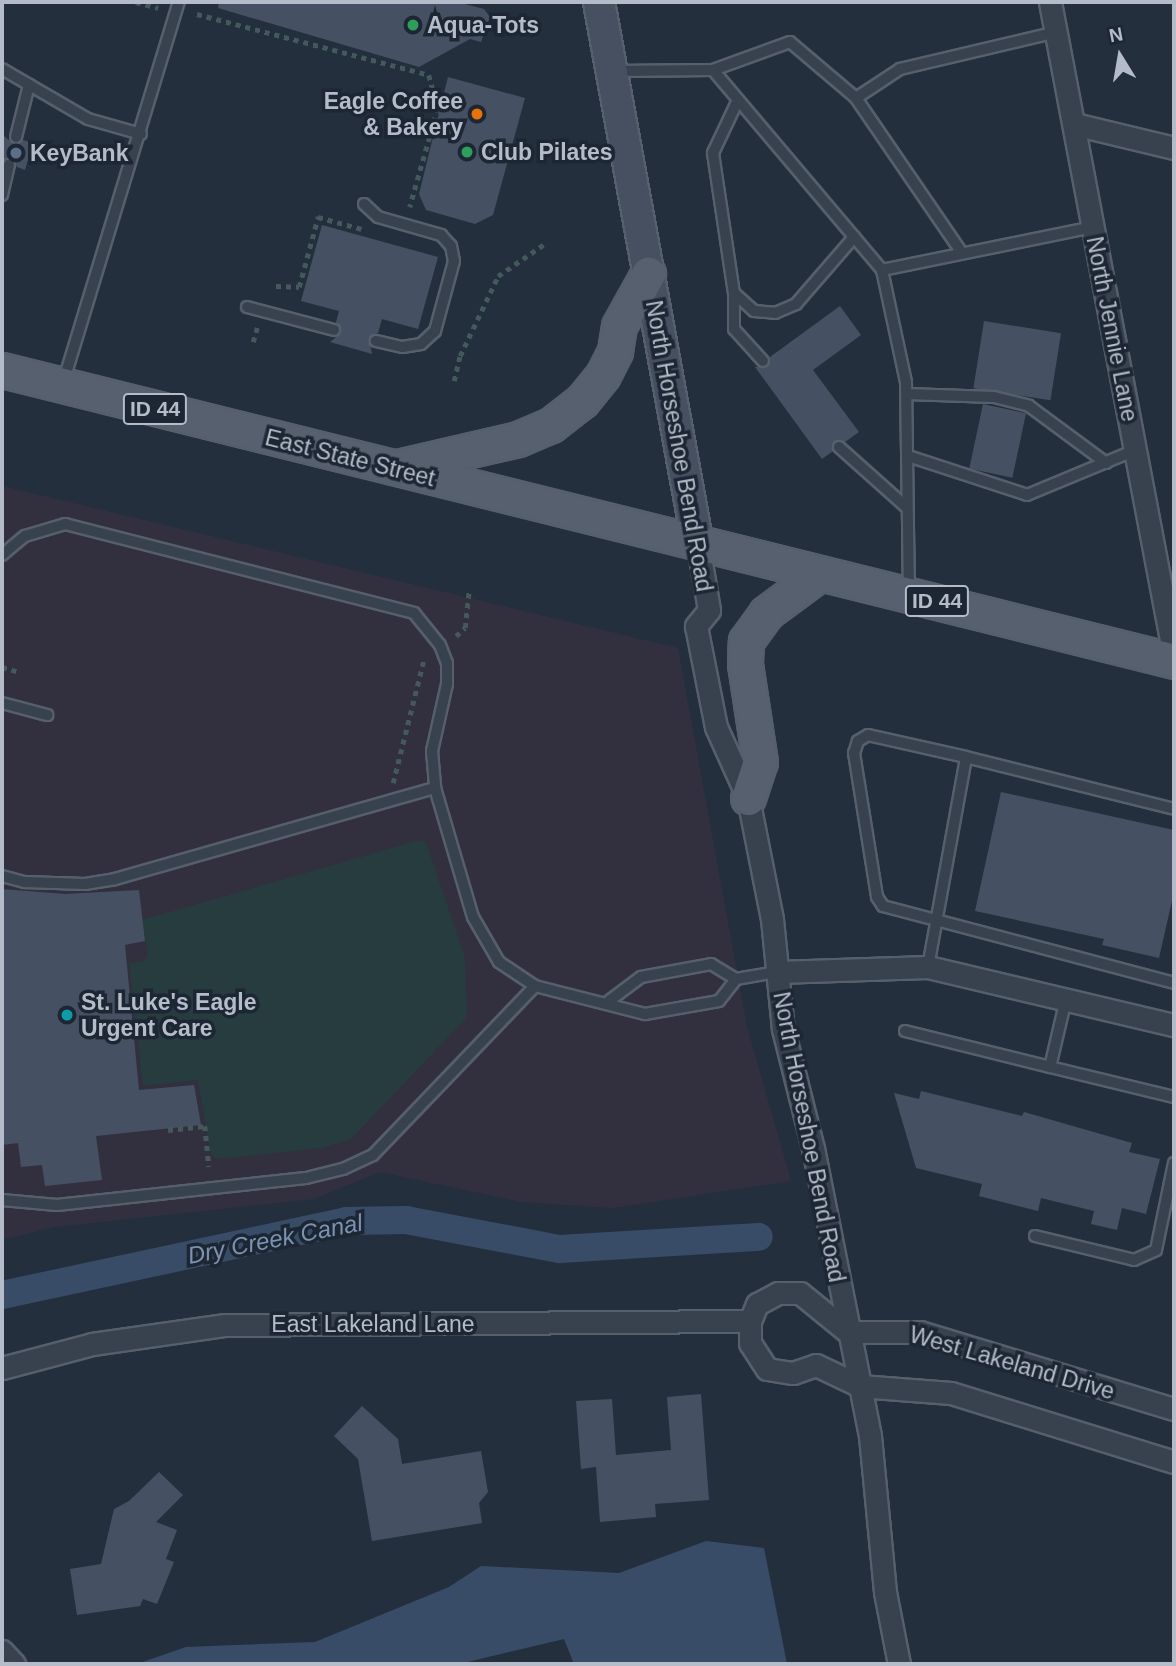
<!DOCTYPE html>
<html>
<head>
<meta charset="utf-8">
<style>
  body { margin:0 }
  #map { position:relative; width:1176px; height:1666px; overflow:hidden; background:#242f3e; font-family:Helvetica,sans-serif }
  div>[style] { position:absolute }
  .medical>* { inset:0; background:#32303f }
  .green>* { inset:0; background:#263c3f }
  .water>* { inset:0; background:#394c67 }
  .canal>* { height:28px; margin:-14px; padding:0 14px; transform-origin:14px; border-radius:14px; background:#394c67 }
  .building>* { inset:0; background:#455162; transform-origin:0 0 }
  .path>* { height:4.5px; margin-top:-2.25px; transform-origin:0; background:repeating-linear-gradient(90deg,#44595c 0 5px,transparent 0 10px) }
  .roads { filter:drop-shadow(2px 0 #565f6c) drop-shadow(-2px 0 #565f6c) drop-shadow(0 2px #565f6c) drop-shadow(0 -2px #565f6c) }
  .lane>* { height:10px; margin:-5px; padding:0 5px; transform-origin:5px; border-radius:5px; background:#38414e }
  .street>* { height:21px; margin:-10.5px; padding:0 10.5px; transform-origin:10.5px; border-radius:10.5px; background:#38414e }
  .secondary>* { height:30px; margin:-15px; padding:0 15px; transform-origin:15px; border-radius:15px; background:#465061 }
  .primary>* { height:33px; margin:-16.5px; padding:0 16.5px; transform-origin:16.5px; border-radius:16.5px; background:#56606e }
  .dots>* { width:19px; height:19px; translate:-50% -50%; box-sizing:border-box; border:4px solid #1d2633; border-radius:50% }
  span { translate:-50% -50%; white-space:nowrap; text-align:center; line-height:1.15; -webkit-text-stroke:7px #1d2633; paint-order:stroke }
  .shield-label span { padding:2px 5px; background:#1d2633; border:2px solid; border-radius:5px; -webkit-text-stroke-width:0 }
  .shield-label { font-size:21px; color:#b4bcc9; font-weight:700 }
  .poi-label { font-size:23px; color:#b4bcc9; font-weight:700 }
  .left { translate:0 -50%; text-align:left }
  .right { translate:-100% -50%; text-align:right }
  .street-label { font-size:23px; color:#b4bcc9 }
  .water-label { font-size:24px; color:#7c92b1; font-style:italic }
  .frame { position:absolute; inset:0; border:4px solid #b4bcc9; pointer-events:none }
  .north { position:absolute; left:1085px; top:21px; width:70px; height:70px; -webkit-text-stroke:5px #1d2633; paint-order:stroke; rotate:349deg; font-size:19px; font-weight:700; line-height:28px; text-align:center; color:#b4bcc9 }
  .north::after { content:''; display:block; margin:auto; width:24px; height:32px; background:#b4bcc9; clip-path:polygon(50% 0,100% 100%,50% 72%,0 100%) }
</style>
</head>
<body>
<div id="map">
  <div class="medical">
    <i style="clip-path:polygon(2px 486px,678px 648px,747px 1027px,791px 1181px,613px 1208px,522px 1202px,380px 1172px,314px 1199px,54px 1227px,2px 1240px)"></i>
  </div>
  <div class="green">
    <i style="clip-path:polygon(420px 840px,426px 842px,465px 958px,467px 1017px,351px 1139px,322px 1148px,219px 1159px,211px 1155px,198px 1080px,143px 1086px,129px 964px,144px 961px,148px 954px,142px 920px)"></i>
  </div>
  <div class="water">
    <i style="clip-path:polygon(706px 1541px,764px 1548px,787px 1664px,574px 1664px,564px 1639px,459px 1664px,137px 1664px,186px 1647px,315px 1642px,449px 1587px,481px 1566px,619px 1573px)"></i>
  </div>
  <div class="canal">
    <i style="left:2px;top:1295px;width:352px;rotate:-12.1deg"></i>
    <i style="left:346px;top:1221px;width:60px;rotate:-1deg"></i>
    <i style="left:406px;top:1220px;width:157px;rotate:10.7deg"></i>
    <i style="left:560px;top:1249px;width:199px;rotate:-3.5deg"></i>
  </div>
  <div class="building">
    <i style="clip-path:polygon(219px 2px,457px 2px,484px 9px,490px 17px,481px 42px,470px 39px,419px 67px,218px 8px)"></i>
    <i style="clip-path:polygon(448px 77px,525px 98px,493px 215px,475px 224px,426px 210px,419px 194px)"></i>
    <i style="clip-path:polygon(2px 134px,13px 144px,23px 140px,33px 143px,25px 170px,17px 167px,11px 158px,2px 162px)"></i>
    <i style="clip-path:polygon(322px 225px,438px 257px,418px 329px,382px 319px,378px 333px,369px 339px,372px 354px,330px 342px,341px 333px,336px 322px,339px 311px,301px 301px)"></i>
    <i style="clip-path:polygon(840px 306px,861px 335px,813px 370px,859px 432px,845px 442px,834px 441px,833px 451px,822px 459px,755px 367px,768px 367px,770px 357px)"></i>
    <i style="left:984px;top:321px;width:78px;height:68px;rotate:9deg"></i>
    <i style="left:983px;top:404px;width:44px;height:66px;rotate:12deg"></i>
    <i style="clip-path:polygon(1001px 792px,1174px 830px,1174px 892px,1159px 958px,1102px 945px,1104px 939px,975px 911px)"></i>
    <i style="clip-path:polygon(2px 889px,65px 894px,139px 890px,145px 941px,125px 945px,139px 1090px,194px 1085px,201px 1125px,96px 1136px,102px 1180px,45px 1186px,42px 1165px,21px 1167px,18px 1143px,2px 1145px)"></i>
    <i style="clip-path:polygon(921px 1091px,1022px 1116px,1024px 1112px,1132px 1143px,1129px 1152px,1160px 1159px,1146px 1214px,1122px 1208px,1117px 1230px,1091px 1224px,1094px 1211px,1041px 1198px,1038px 1211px,979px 1196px,982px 1184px,916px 1168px,894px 1093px,919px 1099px)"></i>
    <i style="clip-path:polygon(701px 1394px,709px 1500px,655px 1504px,656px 1517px,600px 1522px,596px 1467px,581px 1469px,576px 1401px,612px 1399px,616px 1455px,671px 1450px,667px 1397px)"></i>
    <i style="clip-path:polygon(362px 1406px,398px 1439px,402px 1464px,481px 1451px,488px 1492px,479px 1503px,482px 1523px,372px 1541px,358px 1459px,334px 1436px)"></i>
    <i style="clip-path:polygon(159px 1472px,183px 1495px,156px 1522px,177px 1530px,166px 1559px,174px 1562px,157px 1604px,143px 1599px,140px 1606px,77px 1615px,70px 1569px,101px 1564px,114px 1509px,129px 1501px)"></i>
  </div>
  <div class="path">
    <i style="left:136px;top:2px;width:23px;rotate:15deg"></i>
    <i style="left:197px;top:14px;width:240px;rotate:14.7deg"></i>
    <i style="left:429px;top:75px;width:34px;rotate:75deg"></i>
    <i style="left:438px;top:108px;width:103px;rotate:105.8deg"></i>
    <i style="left:403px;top:106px;width:35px;rotate:-29deg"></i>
    <i style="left:276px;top:286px;width:23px;rotate:2deg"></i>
    <i style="left:299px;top:287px;width:73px;rotate:-74.8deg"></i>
    <i style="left:318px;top:217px;width:46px;rotate:15.3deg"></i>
    <i style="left:253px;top:342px;width:15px;rotate:-74deg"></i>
    <i style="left:454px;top:381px;width:26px;rotate:-77deg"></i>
    <i style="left:460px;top:356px;width:89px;rotate:-64.6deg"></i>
    <i style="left:498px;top:276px;width:55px;rotate:-34.6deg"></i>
    <i style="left:456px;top:636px;width:12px;rotate:-42deg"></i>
    <i style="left:465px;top:628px;width:36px;rotate:-84deg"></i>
    <i style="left:2px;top:667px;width:15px;rotate:16deg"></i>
    <i style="left:393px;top:783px;width:128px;rotate:-76deg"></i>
    <i style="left:168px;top:1130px;width:37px;rotate:-6deg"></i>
    <i style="left:205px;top:1126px;width:41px;rotate:84.4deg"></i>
  </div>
  <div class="roads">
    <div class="lane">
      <i style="left:2px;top:69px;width:99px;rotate:30.2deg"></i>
      <i style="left:88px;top:119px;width:55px;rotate:15.8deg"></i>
      <i style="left:713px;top:70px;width:82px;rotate:-20deg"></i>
      <i style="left:790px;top:42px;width:87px;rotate:40.3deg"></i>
      <i style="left:613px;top:71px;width:100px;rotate:-0.6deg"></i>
      <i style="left:713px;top:70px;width:262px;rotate:49.8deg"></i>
      <i style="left:882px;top:270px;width:115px;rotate:77.9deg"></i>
      <i style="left:906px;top:382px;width:210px;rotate:89.2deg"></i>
      <i style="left:738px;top:100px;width:59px;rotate:115.3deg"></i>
      <i style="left:713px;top:153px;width:142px;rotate:81.5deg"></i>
      <i style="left:734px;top:293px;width:27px;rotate:42deg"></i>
      <i style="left:754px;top:311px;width:21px;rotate:5deg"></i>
      <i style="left:775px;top:313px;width:23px;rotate:-23deg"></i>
      <i style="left:796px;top:304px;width:89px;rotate:-49.1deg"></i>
      <i style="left:16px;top:137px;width:54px;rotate:-76deg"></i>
      <i style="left:2px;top:195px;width:31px;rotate:-77deg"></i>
      <i style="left:364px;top:204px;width:19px;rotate:43deg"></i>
      <i style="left:378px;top:217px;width:66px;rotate:15.9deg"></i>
      <i style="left:441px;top:235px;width:15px;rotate:48deg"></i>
      <i style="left:451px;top:246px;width:15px;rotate:79deg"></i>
      <i style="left:454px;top:261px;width:73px;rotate:105.2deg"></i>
      <i style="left:435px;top:331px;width:19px;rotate:137deg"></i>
      <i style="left:421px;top:344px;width:19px;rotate:171deg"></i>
      <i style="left:402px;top:347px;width:27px;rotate:-167deg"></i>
      <i style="left:962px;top:253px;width:188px;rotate:-124.4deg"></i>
      <i style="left:856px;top:98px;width:53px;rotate:-33.4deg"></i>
      <i style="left:900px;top:69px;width:160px;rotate:-13.3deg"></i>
      <i style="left:882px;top:270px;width:215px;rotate:-11.5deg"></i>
      <i style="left:734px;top:293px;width:36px;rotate:90deg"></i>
      <i style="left:734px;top:329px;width:43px;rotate:47.8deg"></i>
      <i style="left:247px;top:307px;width:90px;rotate:14.8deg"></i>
      <i style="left:63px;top:383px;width:398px;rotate:-73.1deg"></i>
      <i style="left:907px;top:394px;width:87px;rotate:2deg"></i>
      <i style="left:994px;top:397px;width:36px;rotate:14deg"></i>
      <i style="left:1029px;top:406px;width:96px;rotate:36.5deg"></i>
      <i style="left:839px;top:447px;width:89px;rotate:41.8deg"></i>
      <i style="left:908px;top:456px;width:125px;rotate:18.1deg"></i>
      <i style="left:1027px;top:495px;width:117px;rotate:-22.6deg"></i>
      <i style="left:2px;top:555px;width:30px;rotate:-40deg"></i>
      <i style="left:25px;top:536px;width:42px;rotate:-16.7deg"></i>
      <i style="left:65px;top:524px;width:360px;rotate:14.3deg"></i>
      <i style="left:414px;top:613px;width:41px;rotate:50.9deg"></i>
      <i style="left:440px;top:645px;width:19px;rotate:69deg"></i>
      <i style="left:447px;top:663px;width:21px;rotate:90deg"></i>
      <i style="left:447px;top:684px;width:69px;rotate:102.6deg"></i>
      <i style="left:432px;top:751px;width:37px;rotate:85deg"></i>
      <i style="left:435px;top:788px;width:134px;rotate:73.6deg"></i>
      <i style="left:473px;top:917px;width:52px;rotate:60deg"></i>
      <i style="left:499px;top:962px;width:43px;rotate:33.7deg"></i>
      <i style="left:535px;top:986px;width:114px;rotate:14.3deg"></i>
      <i style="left:645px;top:1014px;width:75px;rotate:-10deg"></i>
      <i style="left:719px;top:1001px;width:28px;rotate:-52deg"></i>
      <i style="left:2px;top:703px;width:47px;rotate:14.9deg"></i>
      <i style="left:966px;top:757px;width:100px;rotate:-167.3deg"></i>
      <i style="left:868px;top:735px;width:12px;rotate:149deg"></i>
      <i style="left:858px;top:741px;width:13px;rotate:108deg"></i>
      <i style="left:854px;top:753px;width:146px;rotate:80.9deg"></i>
      <i style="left:877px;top:897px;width:11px;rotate:56deg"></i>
      <i style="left:883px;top:906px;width:301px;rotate:14.8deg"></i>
      <i style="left:2px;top:876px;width:24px;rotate:15deg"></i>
      <i style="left:25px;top:882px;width:60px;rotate:1.9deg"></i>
      <i style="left:85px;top:884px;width:30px;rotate:-9deg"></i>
      <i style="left:115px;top:879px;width:333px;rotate:-15.9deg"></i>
      <i style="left:928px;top:967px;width:213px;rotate:-79.7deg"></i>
      <i style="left:966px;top:757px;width:214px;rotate:14deg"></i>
      <i style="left:1066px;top:999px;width:70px;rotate:103.2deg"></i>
      <i style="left:1050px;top:1067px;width:128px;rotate:13.6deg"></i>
      <i style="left:609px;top:1001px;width:40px;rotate:-37deg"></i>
      <i style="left:641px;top:977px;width:71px;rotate:-10.5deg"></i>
      <i style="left:711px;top:964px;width:29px;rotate:31deg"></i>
      <i style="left:736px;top:979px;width:42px;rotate:-9.7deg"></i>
      <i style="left:905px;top:1031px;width:149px;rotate:13.9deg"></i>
      <i style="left:2px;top:1200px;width:55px;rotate:5.2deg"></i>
      <i style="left:57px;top:1205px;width:250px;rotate:-6.2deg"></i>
      <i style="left:306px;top:1178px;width:38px;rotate:-14deg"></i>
      <i style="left:343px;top:1169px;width:33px;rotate:-25deg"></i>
      <i style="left:373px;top:1155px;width:234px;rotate:-46.2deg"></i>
      <i style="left:1035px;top:1236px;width:102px;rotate:13.6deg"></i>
      <i style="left:1134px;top:1260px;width:24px;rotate:-24deg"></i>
      <i style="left:1156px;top:1250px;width:89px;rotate:-78.3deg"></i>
    </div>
    <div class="street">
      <i style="left:1050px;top:2px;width:666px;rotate:79.26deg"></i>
      <i style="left:1074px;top:124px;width:103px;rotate:13.5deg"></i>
      <i style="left:698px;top:545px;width:66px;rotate:80.4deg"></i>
      <i style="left:709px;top:610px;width:21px;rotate:129deg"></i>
      <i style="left:696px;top:626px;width:103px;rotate:78.8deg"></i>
      <i style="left:716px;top:727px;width:78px;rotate:65.7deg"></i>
      <i style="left:748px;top:798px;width:123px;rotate:78.8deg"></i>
      <i style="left:772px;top:919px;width:111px;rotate:84.3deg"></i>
      <i style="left:783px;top:1029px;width:123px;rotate:75.9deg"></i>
      <i style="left:813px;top:1148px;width:294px;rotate:78.8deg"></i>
      <i style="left:870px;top:1436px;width:157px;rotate:84.5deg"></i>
      <i style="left:885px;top:1592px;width:73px;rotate:79deg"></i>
      <i style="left:777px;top:972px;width:151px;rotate:-1.9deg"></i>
      <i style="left:928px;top:967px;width:253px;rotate:13.3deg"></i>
      <i style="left:848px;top:1332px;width:62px;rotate:-140.9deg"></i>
      <i style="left:800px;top:1293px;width:22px;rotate:180deg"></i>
      <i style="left:778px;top:1293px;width:24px;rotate:152deg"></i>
      <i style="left:757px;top:1304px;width:18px;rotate:112deg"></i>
      <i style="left:750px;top:1321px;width:22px;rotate:90deg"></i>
      <i style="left:750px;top:1343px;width:31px;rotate:57deg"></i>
      <i style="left:767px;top:1369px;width:26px;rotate:9deg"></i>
      <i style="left:793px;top:1373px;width:24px;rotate:-19deg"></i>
      <i style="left:816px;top:1365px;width:49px;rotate:25.5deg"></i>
      <i style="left:860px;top:1386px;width:91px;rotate:4.4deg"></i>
      <i style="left:951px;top:1393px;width:233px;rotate:17.2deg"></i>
      <i style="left:848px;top:1332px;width:72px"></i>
      <i style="left:920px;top:1332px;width:265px;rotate:16.9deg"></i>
      <i style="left:2px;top:1368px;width:93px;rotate:-14.9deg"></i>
      <i style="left:92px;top:1344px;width:133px;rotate:-8.2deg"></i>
      <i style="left:224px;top:1325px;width:526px;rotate:-0.44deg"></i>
      <i style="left:2px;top:1651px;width:18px;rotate:47deg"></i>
    </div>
    <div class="secondary">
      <i style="left:599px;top:2px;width:552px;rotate:79.67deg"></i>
    </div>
    <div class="primary">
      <i style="left:2px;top:370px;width:1208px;rotate:13.94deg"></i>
      <i style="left:397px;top:467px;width:124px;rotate:-13deg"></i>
      <i style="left:518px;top:439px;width:36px;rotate:-23deg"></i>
      <i style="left:551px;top:425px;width:39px;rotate:-38deg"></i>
      <i style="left:582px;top:401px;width:33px;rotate:-51deg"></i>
      <i style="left:603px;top:375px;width:27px;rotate:-63deg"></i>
      <i style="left:615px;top:351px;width:25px;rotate:-81deg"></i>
      <i style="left:619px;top:326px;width:60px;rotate:-60.9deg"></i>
      <i style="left:748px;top:798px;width:38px;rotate:-72deg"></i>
      <i style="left:760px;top:762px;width:99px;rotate:-98.7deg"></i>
      <i style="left:745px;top:664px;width:23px;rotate:-88deg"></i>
      <i style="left:746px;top:641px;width:34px;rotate:-54deg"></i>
      <i style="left:766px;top:613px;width:67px;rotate:-36.5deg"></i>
    </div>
  </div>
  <div class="dots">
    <i style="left:413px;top:25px;background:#2e9e5b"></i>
    <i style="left:477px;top:114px;background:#e8710a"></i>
    <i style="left:467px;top:152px;background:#2e9e5b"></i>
    <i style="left:16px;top:153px;background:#5c6f8a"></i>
    <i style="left:67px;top:1015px;background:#0f9aa8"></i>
  </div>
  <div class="shield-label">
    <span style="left:155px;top:409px">ID 44</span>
    <span style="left:937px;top:601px">ID 44</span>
  </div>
  <div class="poi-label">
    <span class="left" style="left:427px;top:25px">Aqua-Tots</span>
    <span class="right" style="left:463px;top:114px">Eagle Coffee<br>&amp; Bakery</span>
    <span class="left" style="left:481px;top:152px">Club Pilates</span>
    <span class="left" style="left:30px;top:153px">KeyBank</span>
    <span class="left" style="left:81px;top:1015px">St. Luke's Eagle<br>Urgent Care</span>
  </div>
  <div class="street-label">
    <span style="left:1112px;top:329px;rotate:79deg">North Jennie Lane</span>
    <span style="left:679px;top:446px;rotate:80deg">North Horseshoe Bend Road</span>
    <span style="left:350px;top:458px;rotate:14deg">East State Street</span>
    <span style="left:809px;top:1137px;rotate:79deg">North Horseshoe Bend Road</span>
    <span style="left:373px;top:1324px">East Lakeland Lane</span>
    <span style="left:1012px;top:1363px;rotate:16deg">West Lakeland Drive</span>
  </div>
  <div class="water-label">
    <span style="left:275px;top:1239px;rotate:-11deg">Dry Creek Canal</span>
  </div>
  <div class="frame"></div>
  <div class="north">N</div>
</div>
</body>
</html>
